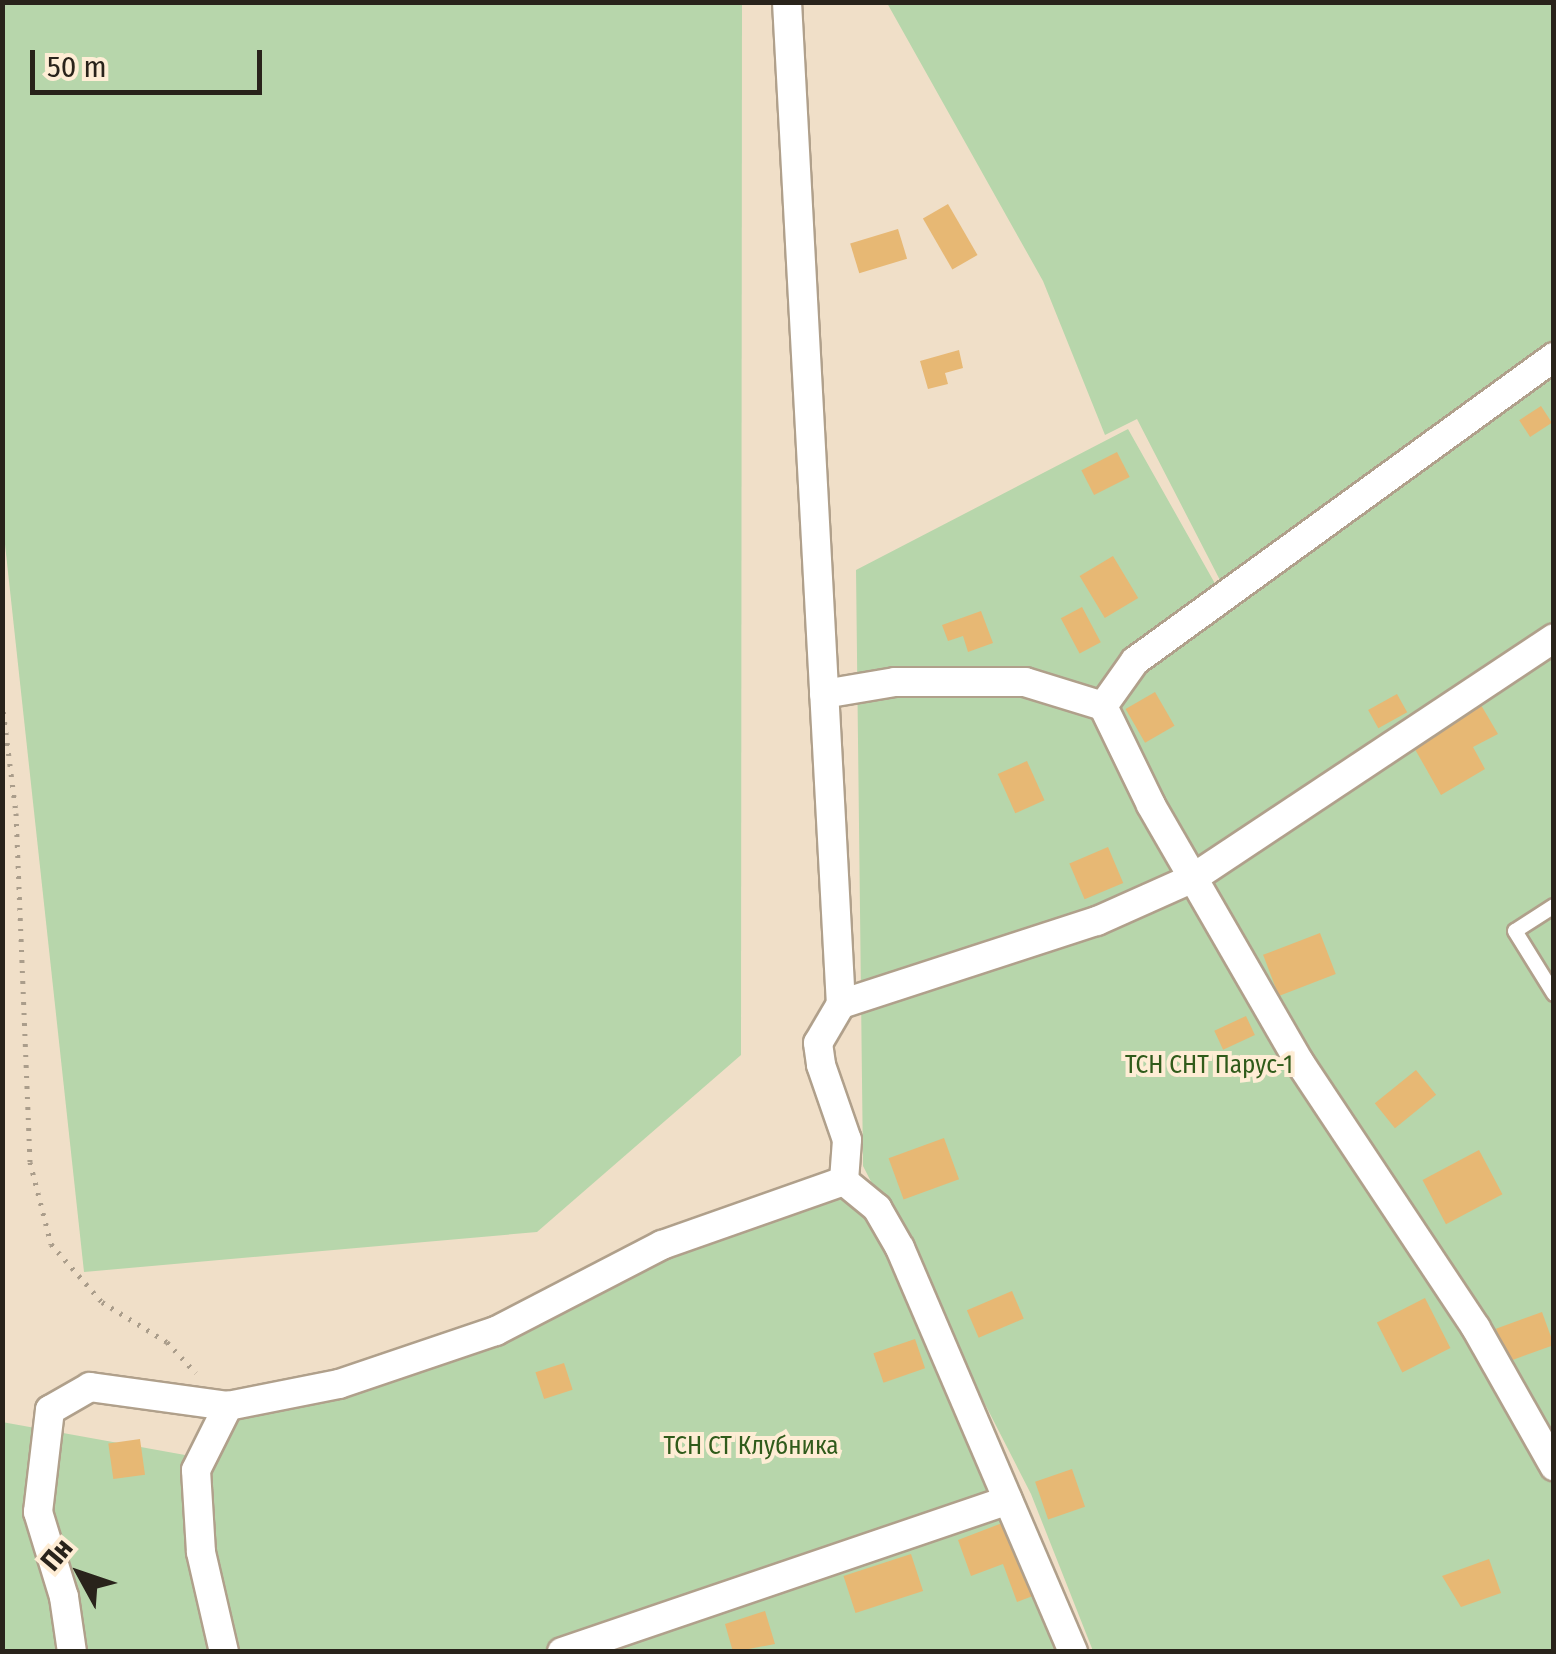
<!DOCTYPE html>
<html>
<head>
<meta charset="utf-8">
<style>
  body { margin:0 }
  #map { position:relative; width:1556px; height:1654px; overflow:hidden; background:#f0dfc8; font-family:"Fira Sans Condensed",sans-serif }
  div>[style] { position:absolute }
  .green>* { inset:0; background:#b7d6ab }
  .building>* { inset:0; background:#e7b874; transform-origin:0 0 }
  .path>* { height:5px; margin-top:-2.5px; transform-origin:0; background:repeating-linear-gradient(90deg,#aa9d8b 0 2.5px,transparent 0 10.5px) }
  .roads { filter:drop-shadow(2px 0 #b0a08b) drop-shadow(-2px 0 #b0a08b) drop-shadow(0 2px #b0a08b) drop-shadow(0 -2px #b0a08b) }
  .lane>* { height:14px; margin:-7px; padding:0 7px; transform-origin:7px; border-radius:7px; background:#fff }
  .street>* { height:28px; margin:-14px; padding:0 14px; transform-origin:14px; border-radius:14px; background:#fff }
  span { translate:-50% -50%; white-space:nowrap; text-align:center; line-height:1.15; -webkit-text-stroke:8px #feedd5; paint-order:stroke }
  .park-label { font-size:25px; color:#305b1b }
  .frame { position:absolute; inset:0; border:5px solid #29231b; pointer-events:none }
  .north { position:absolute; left:30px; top:1524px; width:100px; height:100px; -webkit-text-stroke:8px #feedd5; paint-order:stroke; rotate:310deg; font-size:28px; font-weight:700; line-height:40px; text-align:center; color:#29231b }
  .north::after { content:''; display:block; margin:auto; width:35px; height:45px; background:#29231b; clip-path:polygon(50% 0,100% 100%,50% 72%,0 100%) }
  .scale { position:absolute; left:30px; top:50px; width:232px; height:45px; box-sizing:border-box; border:5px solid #29231b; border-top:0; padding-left:12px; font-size:30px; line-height:35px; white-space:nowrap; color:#29231b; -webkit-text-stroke:8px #feedd5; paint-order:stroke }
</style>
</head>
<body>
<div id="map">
  <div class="green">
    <i style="clip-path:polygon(2px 3px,742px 3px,741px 1055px,537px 1232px,84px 1272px,3px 526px)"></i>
    <i style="clip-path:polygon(887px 3px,1553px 3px,1553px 347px,1223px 586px,1137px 419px,1105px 435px,1043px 281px)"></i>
    <i style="clip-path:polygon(1553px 375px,1553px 1651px,1093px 1651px,1031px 1494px,863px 1166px,856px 570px,1128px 429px,1231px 612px)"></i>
    <i style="clip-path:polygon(838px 1197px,869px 1212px,1065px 1651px,237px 1651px,219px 1597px,206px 1472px,235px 1420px,527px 1333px,660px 1261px)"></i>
    <i style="clip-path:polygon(2px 1422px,185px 1455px,185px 1545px,213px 1651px,3px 1651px)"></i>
  </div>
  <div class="building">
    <i style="left:948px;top:204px;width:59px;height:29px;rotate:60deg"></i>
    <i style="left:898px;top:229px;width:31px;height:50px;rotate:73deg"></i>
    <i style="clip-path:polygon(959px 350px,963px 368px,945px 373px,948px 384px,928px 389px,920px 361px)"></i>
    <i style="left:1541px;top:406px;width:20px;height:26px;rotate:57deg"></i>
    <i style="left:1117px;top:452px;width:28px;height:40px;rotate:63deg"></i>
    <i style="left:1113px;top:556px;width:49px;height:39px;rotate:59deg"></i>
    <i style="left:1082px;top:607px;width:40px;height:24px;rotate:62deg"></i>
    <i style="clip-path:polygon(981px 611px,993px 643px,968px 652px,963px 636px,948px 641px,942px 625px)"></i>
    <i style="left:1155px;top:692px;width:39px;height:34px;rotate:60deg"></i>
    <i style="left:1397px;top:694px;width:21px;height:33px;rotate:61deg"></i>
    <i style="clip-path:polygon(1481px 705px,1498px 734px,1473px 747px,1485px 769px,1441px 795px,1412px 744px)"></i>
    <i style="left:1027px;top:761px;width:43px;height:32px;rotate:66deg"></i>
    <i style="left:1108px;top:847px;width:39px;height:42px;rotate:67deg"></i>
    <i style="left:1320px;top:933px;width:44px;height:61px;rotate:69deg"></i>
    <i style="left:1246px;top:1016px;width:21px;height:35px;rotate:65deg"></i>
    <i style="left:1416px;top:1070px;width:32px;height:53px;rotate:51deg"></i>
    <i style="left:944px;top:1138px;width:44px;height:59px;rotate:70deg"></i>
    <i style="left:1479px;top:1150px;width:50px;height:64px;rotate:62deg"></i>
    <i style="left:1012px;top:1291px;width:30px;height:49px;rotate:67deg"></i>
    <i style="left:1425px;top:1298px;width:56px;height:54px;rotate:63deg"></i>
    <i style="left:1542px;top:1312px;width:35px;height:49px;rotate:70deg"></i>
    <i style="left:915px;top:1339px;width:31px;height:44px;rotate:71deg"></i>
    <i style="left:564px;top:1363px;width:28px;height:30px;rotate:72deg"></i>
    <i style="left:140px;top:1439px;width:36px;height:32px;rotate:82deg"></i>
    <i style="left:1072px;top:1469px;width:40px;height:39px;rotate:71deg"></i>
    <i style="clip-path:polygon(1010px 1520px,1038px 1594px,1017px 1602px,1003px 1564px,971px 1576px,958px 1540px)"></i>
    <i style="left:911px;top:1554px;width:39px;height:71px;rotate:72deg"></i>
    <i style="clip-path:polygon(1489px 1559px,1501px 1593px,1461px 1607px,1442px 1576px)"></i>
    <i style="clip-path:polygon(765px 1611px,775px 1644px,733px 1652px,725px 1624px)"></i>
  </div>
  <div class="path">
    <i style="left:2px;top:701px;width:113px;rotate:82.9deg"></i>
    <i style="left:16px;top:813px;width:349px;rotate:87.7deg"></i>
    <i style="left:30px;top:1162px;width:85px;rotate:75.6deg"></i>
    <i style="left:51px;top:1244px;width:77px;rotate:48.7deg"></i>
    <i style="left:102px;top:1302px;width:76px;rotate:31.6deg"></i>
    <i style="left:167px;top:1342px;width:42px;rotate:46.9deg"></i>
  </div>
  <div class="roads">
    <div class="lane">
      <i style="left:1554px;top:906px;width:46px;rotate:147.3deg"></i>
      <i style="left:1515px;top:931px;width:74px;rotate:58.2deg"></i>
    </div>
    <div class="street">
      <i style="left:787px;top:2px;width:1003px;rotate:86.92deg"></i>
      <i style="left:841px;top:1004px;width:45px;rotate:120.5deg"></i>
      <i style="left:818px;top:1043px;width:22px;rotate:82deg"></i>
      <i style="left:821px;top:1065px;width:79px;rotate:70.9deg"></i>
      <i style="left:847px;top:1140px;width:41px;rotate:94.2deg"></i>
      <i style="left:844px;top:1181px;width:43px;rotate:39.3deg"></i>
      <i style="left:877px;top:1208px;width:46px;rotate:60.1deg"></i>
      <i style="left:900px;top:1248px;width:439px;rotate:66.8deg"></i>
      <i style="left:824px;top:694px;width:72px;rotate:-9.6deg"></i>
      <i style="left:895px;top:682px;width:130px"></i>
      <i style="left:1025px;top:682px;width:82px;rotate:17.1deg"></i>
      <i style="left:1103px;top:706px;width:110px;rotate:64.1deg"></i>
      <i style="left:1151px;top:805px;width:298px;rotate:60deg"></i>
      <i style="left:1300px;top:1063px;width:318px;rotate:56.4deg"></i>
      <i style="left:1476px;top:1328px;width:159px;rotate:60.5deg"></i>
      <i style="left:1103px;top:706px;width:55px;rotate:-54.6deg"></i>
      <i style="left:1135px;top:661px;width:518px;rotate:-35.96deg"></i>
      <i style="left:841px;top:1004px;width:269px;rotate:-18deg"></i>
      <i style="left:1097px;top:921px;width:105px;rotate:-24.1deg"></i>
      <i style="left:1193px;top:878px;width:433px;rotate:-33.6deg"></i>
      <i style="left:72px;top:1652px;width:56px;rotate:-98.3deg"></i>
      <i style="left:64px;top:1597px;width:89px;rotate:-107deg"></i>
      <i style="left:38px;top:1512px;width:103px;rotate:-83.3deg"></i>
      <i style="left:50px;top:1410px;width:46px;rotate:-29.9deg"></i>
      <i style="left:90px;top:1387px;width:139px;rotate:7.8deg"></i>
      <i style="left:224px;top:1652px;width:103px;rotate:-103deg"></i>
      <i style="left:201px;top:1552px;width:82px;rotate:-93.5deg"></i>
      <i style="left:196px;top:1470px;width:72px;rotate:-63.4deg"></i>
      <i style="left:228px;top:1406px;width:113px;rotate:-11.2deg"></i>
      <i style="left:339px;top:1384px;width:166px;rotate:-18.7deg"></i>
      <i style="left:496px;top:1331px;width:187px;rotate:-27.4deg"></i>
      <i style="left:662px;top:1245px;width:193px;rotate:-19.4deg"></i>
      <i style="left:562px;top:1652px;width:471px;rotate:-18.8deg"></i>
    </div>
  </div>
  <div class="park-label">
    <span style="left:1209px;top:1065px">ТСН СНТ Парус-1</span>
    <span style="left:751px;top:1446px">ТСН СТ Клубника</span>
  </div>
  <div class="frame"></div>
  <div class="north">Пн</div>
  <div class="scale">50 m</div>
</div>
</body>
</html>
